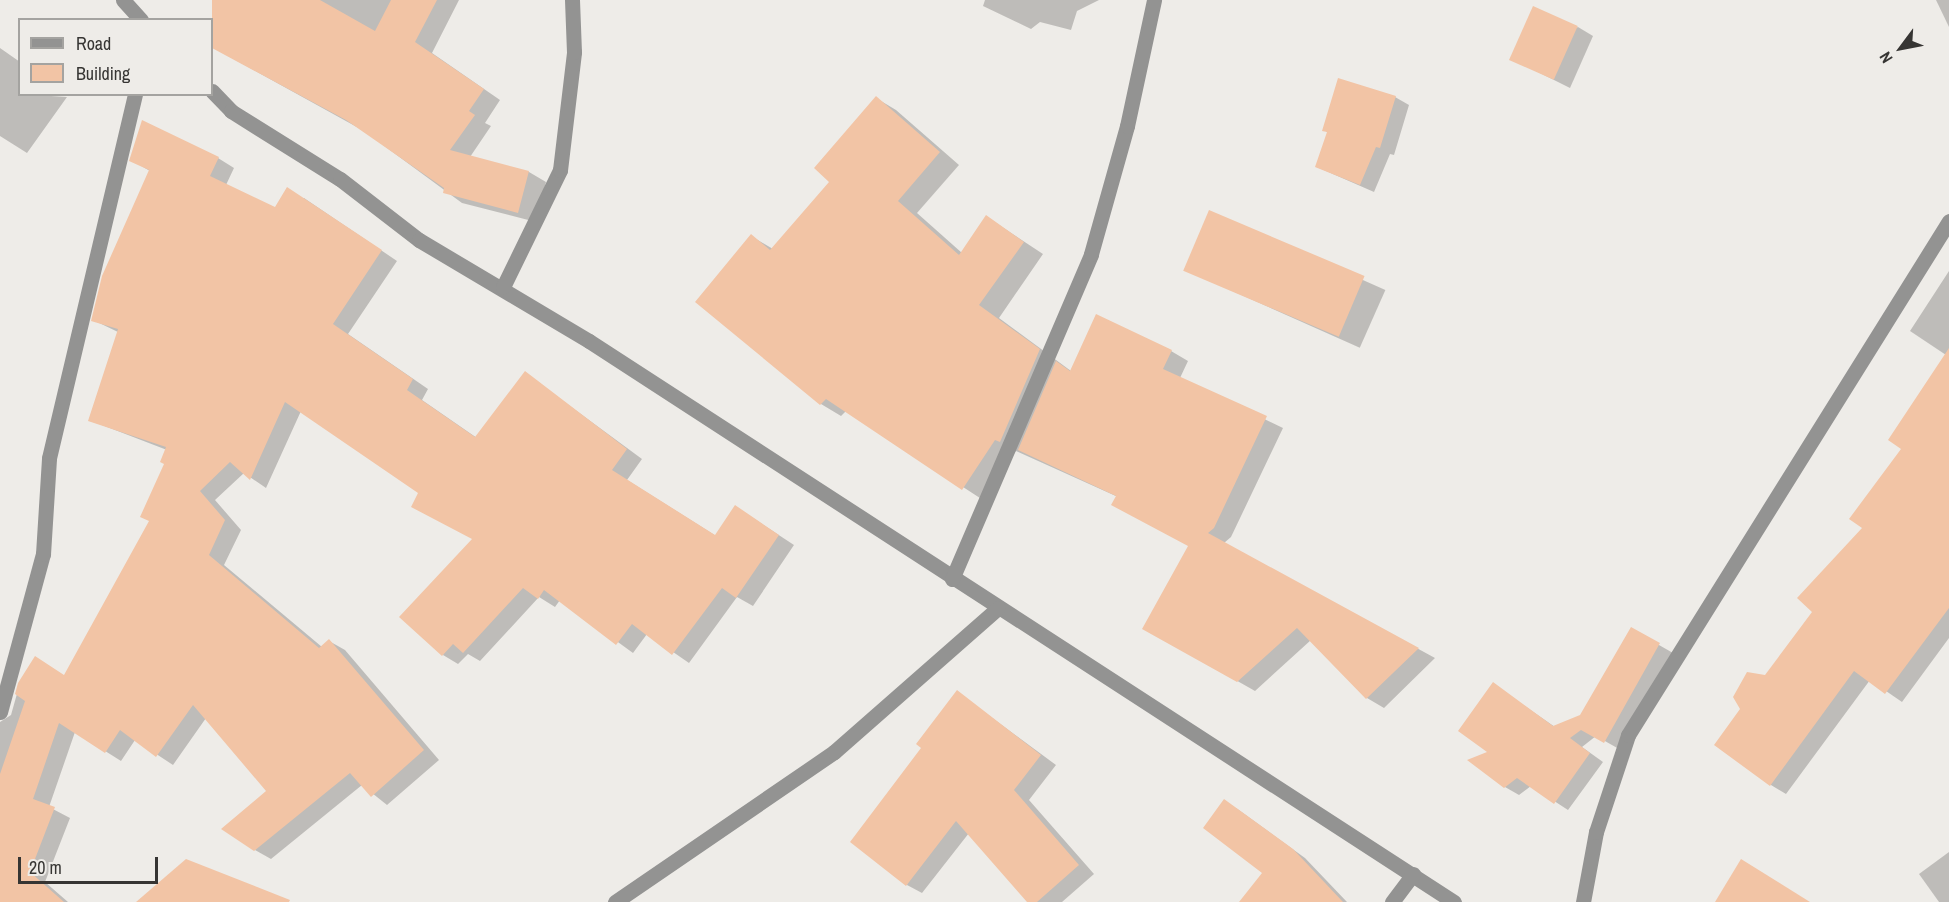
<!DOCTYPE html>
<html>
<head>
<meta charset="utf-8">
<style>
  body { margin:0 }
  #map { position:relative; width:1949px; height:902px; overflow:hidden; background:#eeece8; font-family:"Archivo Narrow",sans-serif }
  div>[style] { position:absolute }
  .shadow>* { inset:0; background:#0003; transform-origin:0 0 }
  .building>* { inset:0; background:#f2c4a5; transform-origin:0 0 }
  .minor>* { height:15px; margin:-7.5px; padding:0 7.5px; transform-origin:7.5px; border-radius:7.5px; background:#939392 }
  span { translate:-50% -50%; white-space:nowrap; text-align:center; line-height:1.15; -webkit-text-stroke:5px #eeece8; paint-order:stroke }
  .legend { position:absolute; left:18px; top:18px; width:195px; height:78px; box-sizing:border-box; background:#eeece8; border:2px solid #a4a3a0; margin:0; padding:8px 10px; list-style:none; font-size:18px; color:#363533 }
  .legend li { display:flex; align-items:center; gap:12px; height:30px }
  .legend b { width:30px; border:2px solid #a4a3a0 }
  .north { position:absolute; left:1871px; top:18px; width:60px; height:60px; -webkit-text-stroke:4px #eeece8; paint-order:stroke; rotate:238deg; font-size:16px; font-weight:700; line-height:24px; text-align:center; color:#363533 }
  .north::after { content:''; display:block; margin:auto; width:21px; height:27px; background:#363533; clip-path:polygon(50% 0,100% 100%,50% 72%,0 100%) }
  .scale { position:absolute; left:18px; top:857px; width:140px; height:27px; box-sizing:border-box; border:3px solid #363533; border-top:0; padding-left:8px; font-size:18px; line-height:21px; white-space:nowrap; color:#363533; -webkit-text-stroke:4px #eeece8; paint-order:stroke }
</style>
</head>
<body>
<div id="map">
  <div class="shadow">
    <i style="clip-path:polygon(216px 0,459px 0,432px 53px,500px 100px,485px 123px,491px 126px,470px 157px,529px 172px,546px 182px,536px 222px,462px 203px,364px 131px,212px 47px,212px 27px,223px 4px)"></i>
    <i style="clip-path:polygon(985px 0,1099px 0,1077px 11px,1071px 30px,1040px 22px,1031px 29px,983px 6px)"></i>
    <i style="clip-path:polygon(1936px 0,1949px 0,1949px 27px)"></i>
    <i style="clip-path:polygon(1578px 27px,1593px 36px,1570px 88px,1512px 59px)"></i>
    <i style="clip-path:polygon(0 48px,20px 62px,20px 94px,67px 97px,27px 153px,0 136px)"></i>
    <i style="clip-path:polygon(1395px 97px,1409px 105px,1394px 155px,1390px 154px,1374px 192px,1317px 167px,1329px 133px,1324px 130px)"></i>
    <i style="clip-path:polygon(876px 98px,896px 110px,959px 165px,917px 213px,962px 253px,987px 217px,1043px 254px,999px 318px,1071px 371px,1171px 351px,1188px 361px,1180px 378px,1283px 428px,1231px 537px,1224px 543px,1435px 658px,1384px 708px,1367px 698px,1311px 640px,1255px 691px,1144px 628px,1190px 546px,1118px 497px,1016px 451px,983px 500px,846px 411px,841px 416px,821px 404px,751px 236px,773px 249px,832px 182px)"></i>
    <i style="clip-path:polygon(218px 158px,234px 168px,226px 185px,276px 209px,304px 198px,397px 261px,348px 334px,428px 389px,422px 400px,477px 438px,525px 373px,642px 459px,627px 480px,716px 536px,736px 507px,794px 545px,753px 606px,737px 597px,689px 663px,647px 634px,633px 653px,560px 600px,555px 607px,539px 597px,480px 661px,468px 654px,458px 664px,443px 655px,473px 539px,420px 492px,301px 411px,266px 488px,244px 473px,215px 500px,241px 530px,224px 565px,322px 647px,329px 641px,345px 650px,439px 760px,387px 805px,362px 785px,271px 859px,255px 850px,268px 791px,206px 718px,173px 765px,135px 740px,121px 761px,75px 732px,49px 807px,70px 818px,45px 882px,68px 902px,0 902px,0 722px,11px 715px,20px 683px,65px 676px,150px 522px,166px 464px,167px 450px,89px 420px,118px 332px,93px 320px,150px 171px,131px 160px)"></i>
    <i style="left:1210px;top:212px;width:192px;height:63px;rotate:24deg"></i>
    <i style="clip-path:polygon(1949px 271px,1949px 638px,1902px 702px,1870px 680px,1786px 794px,1771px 785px,1766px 677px,1814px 612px,1864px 528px,1946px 355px,1910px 331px)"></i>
    <i style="clip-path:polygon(1631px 629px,1673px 653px,1619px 749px,1596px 736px,1582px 747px,1603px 762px,1568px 810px,1531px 786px,1519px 795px,1505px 787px,1490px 753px,1493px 684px,1555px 727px,1581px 716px)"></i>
    <i style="clip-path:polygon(957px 692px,1056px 765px,1029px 800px,1094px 874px,1062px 902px,1029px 902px,969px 833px,922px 893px,907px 885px,924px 748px)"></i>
    <i style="clip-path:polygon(1236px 808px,1305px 858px,1347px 902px,1259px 902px,1264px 873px)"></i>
    <i style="clip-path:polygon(1949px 852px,1949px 902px,1939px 902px,1919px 874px)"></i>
  </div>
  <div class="building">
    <i style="clip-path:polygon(212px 0,320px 0,375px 31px,391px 0,437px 0,415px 42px,484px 89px,469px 111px,475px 115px,450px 150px,529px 171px,518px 213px,443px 193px,444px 188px,346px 120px,212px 48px)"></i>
    <i style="left:1533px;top:6px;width:49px;height:59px;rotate:24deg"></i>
    <i style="clip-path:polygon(1338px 78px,1396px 96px,1380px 148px,1376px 147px,1360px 185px,1315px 167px,1327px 132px,1322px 131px)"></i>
    <i style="clip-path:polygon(876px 96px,940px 152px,898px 201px,959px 255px,986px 215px,1024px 242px,979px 305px,1040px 349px,1000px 442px,995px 440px,962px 490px,826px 399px,820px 405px,695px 302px,751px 234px,770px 250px,829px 182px,814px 168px)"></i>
    <i style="clip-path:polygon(142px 120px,219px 157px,210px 176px,275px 207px,287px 187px,382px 250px,333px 324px,413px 379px,407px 390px,475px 437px,525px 371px,627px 449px,612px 470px,715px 535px,735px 505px,779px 535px,736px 598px,722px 588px,672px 655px,632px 624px,616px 645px,544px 590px,538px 599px,523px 588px,463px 653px,453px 644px,442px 656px,399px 617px,472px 539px,411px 507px,418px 493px,285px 402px,250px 480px,230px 462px,200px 491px,225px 520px,209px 555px,319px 648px,329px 639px,424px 750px,371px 797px,350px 773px,254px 851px,221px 829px,266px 791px,193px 705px,156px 757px,120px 730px,105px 753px,59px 723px,33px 799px,55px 807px,30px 872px,64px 902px,0 902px,0 774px,25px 701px,15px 694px,18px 683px,35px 656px,64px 675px,149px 521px,140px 517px,164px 464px,160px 462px,166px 447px,88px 421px,118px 329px,91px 321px,102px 276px,149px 170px,129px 161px)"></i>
    <i style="left:1209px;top:210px;width:169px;height:66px;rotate:23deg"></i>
    <i style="clip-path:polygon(1096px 314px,1172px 350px,1163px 369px,1267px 416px,1214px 528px,1208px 533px,1419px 648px,1366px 699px,1297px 628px,1237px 682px,1142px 629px,1188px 546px,1111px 505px,1116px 496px,1018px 450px,1056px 361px,1070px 371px)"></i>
    <i style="clip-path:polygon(1949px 348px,1949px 608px,1885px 694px,1854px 671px,1770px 786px,1714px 745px,1740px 709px,1733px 697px,1747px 672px,1765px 675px,1812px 612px,1797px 598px,1862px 528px,1849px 519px,1901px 449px,1888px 440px)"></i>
    <i style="clip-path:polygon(1631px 627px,1660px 643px,1604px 743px,1581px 730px,1570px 738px,1590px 753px,1554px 804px,1517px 778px,1504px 788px,1467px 760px,1487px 752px,1458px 731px,1493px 682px,1553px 726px,1580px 715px)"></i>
    <i style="clip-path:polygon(957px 690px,1041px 755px,1014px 790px,1079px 865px,1037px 902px,1027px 902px,956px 821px,906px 886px,850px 842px,921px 748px,916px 744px)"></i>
    <i style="clip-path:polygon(1224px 799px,1293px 849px,1343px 902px,1239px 902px,1262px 873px,1203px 828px)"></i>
    <i style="clip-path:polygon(186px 859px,290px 900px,289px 902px,136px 902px)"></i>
    <i style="clip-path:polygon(1741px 859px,1810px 902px,1715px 902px)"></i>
  </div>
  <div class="minor">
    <i style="left:123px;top:0;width:27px;rotate:48deg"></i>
    <i style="left:212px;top:91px;width:28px;rotate:46deg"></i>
    <i style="left:231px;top:111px;width:128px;rotate:32deg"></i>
    <i style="left:340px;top:179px;width:100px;rotate:37.7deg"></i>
    <i style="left:419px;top:240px;width:198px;rotate:30.7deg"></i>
    <i style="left:589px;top:341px;width:1031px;rotate:32.97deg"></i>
    <i style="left:503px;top:287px;width:130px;rotate:-64deg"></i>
    <i style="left:560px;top:170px;width:119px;rotate:-83.2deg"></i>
    <i style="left:574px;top:52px;width:52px;rotate:-92.2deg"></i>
    <i style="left:952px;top:579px;width:353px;rotate:-66.8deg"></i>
    <i style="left:1091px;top:254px;width:133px;rotate:-74.3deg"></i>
    <i style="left:1127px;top:126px;width:129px;rotate:-77.9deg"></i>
    <i style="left:0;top:712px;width:164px;rotate:-74.8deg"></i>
    <i style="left:43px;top:554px;width:96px;rotate:-86.4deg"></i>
    <i style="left:49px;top:458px;width:374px;rotate:-76.7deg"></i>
    <i style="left:615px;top:902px;width:265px;rotate:-34.4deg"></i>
    <i style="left:834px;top:752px;width:218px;rotate:-41.3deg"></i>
    <i style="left:1392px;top:902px;width:35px;rotate:-53deg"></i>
    <i style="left:1583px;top:902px;width:71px;rotate:-79.5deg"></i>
    <i style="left:1596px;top:832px;width:102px;rotate:-71.7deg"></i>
    <i style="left:1628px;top:735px;width:606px;rotate:-58.01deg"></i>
  </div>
  <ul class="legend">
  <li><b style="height:8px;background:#939392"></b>Road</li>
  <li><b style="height:16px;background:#f2c4a5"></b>Building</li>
  </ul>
  <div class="north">N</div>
  <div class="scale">20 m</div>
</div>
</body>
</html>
